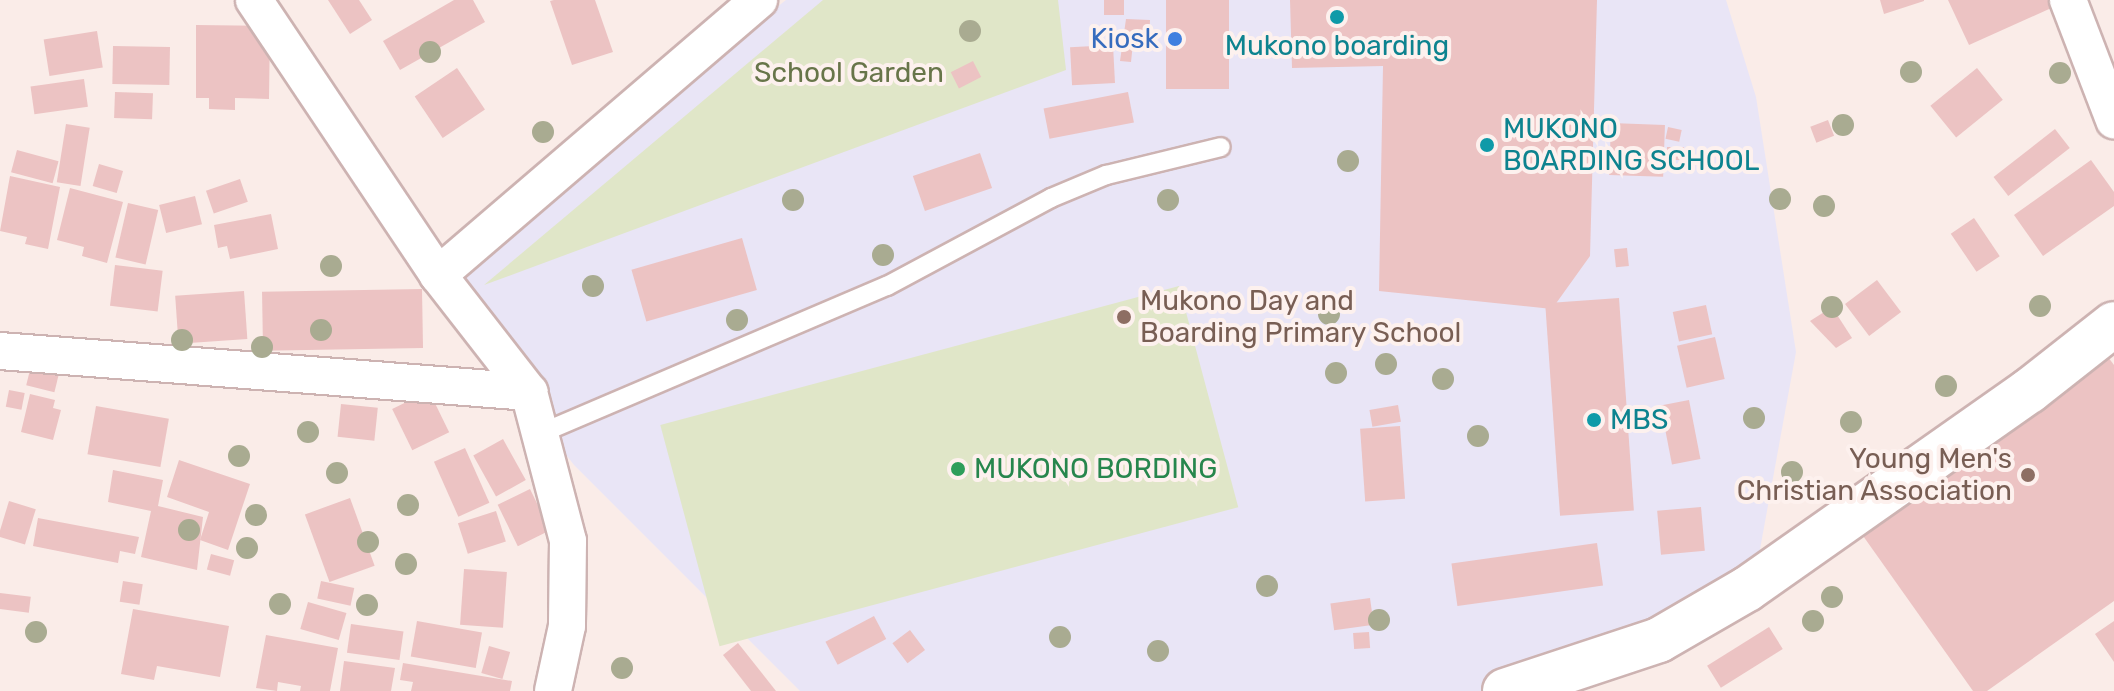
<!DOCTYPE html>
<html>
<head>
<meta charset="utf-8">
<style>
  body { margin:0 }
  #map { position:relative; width:2114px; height:691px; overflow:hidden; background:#faece8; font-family:Rubik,sans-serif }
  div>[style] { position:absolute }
  .education>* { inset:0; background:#e9e5f6 }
  .green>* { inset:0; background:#e0e6c8; transform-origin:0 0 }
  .building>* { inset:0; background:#ecc3c3; transform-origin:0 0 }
  .roads { filter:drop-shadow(2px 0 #cdb3b2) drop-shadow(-2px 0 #cdb3b2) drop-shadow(0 2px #cdb3b2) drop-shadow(0 -2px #cdb3b2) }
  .service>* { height:18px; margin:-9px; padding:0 9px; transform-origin:9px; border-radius:9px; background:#fff }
  .minor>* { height:36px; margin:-18px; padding:0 18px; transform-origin:18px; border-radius:18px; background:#fff }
  .tertiary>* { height:44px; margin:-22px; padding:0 22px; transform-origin:22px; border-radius:22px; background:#fff }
  .trees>* { width:22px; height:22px; margin:-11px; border-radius:50%; background:#a9ab91 }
  .dots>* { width:22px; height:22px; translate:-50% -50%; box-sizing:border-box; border:4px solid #fdf1ee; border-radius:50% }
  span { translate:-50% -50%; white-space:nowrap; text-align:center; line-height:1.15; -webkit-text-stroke:8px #fdf1ee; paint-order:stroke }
  .shop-label { font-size:28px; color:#366cbe }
  .right { translate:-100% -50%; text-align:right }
  .culture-label { font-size:28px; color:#0d838f }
  .left { translate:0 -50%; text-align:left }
  .park-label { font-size:28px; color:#677549 }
  .education-label { font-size:28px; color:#785e54 }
  .leisure-label { font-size:28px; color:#27864d }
</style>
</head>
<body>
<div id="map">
  <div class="education">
    <i style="clip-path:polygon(786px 0,1726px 0,1756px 97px,1796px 352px,1752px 593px,1513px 691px,800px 691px,574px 465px,431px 281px)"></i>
  </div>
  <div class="green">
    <i style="clip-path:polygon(823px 0,1058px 0,1066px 70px,484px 285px)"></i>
    <i style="left:1179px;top:286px;width:229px;height:537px;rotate:75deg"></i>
  </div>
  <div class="building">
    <i style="clip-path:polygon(328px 0,359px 0,372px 20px,350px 34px)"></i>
    <i style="clip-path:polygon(454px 0,473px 0,485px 22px,400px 70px,383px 41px)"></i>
    <i style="clip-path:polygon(554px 0,595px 0,613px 52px,572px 65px,550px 1px)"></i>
    <i style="left:1104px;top:0;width:20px;height:15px"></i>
    <i style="left:1166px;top:0;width:63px;height:89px"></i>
    <i style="clip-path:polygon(1290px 0,1597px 0,1590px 256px,1552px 309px,1379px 291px,1383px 66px,1292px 68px)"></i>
    <i style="clip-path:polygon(1880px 0,1924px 0,1924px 1px,1884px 14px)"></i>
    <i style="clip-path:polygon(1948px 0,2069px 0,1969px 45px)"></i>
    <i style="clip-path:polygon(1126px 19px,1150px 20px,1149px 44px,1133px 43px,1131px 62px,1120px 61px)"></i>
    <i style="clip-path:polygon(196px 25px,270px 26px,269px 99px,235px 98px,235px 110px,209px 109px,209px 98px,196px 98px)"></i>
    <i style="left:97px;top:31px;width:37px;height:54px;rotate:81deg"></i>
    <i style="left:1113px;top:45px;width:38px;height:43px;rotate:87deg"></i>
    <i style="left:113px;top:46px;width:57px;height:38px;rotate:1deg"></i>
    <i style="left:973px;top:61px;width:18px;height:25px;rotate:63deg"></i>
    <i style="left:457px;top:68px;width:50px;height:51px;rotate:56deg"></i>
    <i style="left:1977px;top:68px;width:41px;height:60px;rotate:51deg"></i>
    <i style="left:84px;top:79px;width:28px;height:54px;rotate:82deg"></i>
    <i style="left:115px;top:92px;width:38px;height:26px;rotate:2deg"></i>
    <i style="left:1128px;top:92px;width:31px;height:86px;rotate:79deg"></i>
    <i style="left:1828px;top:120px;width:17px;height:19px;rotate:69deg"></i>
    <i style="left:1611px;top:123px;width:54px;height:52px;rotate:2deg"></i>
    <i style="left:66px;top:124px;width:24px;height:59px;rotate:9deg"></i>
    <i style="left:1668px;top:127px;width:14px;height:12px;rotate:12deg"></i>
    <i style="left:2055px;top:129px;width:24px;height:78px;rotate:52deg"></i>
    <i style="left:1667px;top:147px;width:17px;height:13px"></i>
    <i style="left:17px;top:150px;width:43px;height:23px;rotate:15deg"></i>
    <i style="left:980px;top:153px;width:37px;height:71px;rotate:71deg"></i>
    <i style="clip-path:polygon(2091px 160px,2114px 192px,2114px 206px,2043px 256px,2014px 215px)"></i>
    <i style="left:99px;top:164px;width:25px;height:23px;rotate:16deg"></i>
    <i style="clip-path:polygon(10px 176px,60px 187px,48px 249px,25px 244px,27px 237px,0 231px)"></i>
    <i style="left:240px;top:179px;width:24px;height:36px;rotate:71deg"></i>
    <i style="clip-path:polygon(70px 188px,123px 202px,107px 263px,82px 256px,84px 247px,57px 240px)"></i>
    <i style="left:195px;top:196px;width:29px;height:37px;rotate:76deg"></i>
    <i style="left:128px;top:203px;width:31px;height:56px;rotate:13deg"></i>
    <i style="clip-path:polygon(271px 214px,278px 249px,230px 259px,227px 246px,218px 248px,214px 225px)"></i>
    <i style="left:1974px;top:218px;width:46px;height:28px;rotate:56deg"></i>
    <i style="left:742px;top:238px;width:54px;height:115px;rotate:74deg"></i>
    <i style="left:1627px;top:248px;width:18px;height:13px;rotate:84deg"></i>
    <i style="left:115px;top:265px;width:48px;height:41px;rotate:7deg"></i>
    <i style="left:1877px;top:280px;width:40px;height:40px;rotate:53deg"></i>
    <i style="left:422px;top:289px;width:59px;height:160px;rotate:89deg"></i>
    <i style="left:244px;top:291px;width:48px;height:69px;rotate:86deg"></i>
    <i style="left:1619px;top:298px;width:213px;height:74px;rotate:86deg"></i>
    <i style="left:1706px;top:305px;width:30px;height:34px;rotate:78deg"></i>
    <i style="clip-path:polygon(1832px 307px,1852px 338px,1836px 348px,1810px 321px)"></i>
    <i style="left:1715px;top:337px;width:43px;height:39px;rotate:77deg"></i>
    <i style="clip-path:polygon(2108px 357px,2114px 365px,2114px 601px,1987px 691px,1973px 691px,1861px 533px)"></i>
    <i style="left:33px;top:358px;width:29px;height:28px;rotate:14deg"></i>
    <i style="left:9px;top:390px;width:16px;height:17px;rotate:11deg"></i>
    <i style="left:429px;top:391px;width:46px;height:41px;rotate:64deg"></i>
    <i style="clip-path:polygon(30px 394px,55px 400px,53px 408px,61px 410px,53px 440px,21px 432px)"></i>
    <i style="left:1689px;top:400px;width:60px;height:29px;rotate:79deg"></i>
    <i style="left:341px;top:404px;width:37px;height:33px;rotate:6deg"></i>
    <i style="left:1398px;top:405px;width:17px;height:29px;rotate:80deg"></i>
    <i style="left:96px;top:406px;width:74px;height:49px;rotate:10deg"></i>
    <i style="left:1400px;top:426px;width:73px;height:40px;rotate:86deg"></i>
    <i style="left:503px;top:439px;width:47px;height:34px;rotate:61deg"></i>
    <i style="left:465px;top:448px;width:60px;height:34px;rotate:66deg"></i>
    <i style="clip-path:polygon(179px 460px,250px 484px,228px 550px,200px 540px,209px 512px,167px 497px)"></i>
    <i style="clip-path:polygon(113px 470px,163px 480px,158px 506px,203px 517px,197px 570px,141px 557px,151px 511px,108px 502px)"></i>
    <i style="left:530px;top:489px;width:46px;height:36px;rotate:64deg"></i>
    <i style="left:350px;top:498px;width:72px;height:48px;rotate:70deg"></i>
    <i style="left:9px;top:501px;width:28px;height:37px;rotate:17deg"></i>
    <i style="left:1701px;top:507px;width:44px;height:44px;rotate:85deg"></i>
    <i style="left:496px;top:511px;width:32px;height:40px;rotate:72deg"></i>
    <i style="clip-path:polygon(38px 518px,139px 537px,135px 554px,120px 551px,118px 563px,33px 546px)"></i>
    <i style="left:1597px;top:543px;width:43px;height:147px;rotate:82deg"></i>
    <i style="left:211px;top:554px;width:24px;height:16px;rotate:15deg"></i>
    <i style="left:464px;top:569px;width:43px;height:56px;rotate:4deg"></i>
    <i style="left:123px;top:581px;width:20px;height:21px;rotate:9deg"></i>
    <i style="left:321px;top:581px;width:34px;height:18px;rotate:12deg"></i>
    <i style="left:0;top:593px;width:31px;height:16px;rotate:7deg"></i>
    <i style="left:1370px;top:598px;width:27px;height:40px;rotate:82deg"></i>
    <i style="left:308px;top:602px;width:40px;height:28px;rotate:16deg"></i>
    <i style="clip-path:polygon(133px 609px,229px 626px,220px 677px,157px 666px,154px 680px,121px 674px)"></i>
    <i style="left:874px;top:616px;width:26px;height:55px;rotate:62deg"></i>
    <i style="left:417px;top:621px;width:66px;height:36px;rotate:10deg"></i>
    <i style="clip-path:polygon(2114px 621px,2114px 662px,2095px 634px)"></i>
    <i style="left:351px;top:624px;width:53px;height:29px;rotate:8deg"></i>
    <i style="left:1769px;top:627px;width:26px;height:73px;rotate:58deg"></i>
    <i style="left:910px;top:630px;width:25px;height:22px;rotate:53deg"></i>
    <i style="left:1369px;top:632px;width:16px;height:16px;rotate:86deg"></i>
    <i style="clip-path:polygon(266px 635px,338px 648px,330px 691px,300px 691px,301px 686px,278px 682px,277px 691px,256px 688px)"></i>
    <i style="clip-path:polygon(738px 643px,776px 691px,751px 691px,723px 655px)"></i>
    <i style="left:489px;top:646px;width:22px;height:28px;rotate:16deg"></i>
    <i style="clip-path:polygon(344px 661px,395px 668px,391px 691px,340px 691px)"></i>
    <i style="clip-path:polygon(403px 663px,512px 681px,510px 691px,411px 691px,413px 682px,400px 680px)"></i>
  </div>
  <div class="roads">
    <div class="service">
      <i style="left:537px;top:435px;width:380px;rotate:-23.1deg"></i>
      <i style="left:887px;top:286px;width:186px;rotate:-28.2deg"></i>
      <i style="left:1051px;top:198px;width:60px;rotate:-22.7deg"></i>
      <i style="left:1106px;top:175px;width:118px;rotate:-13.7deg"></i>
    </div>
    <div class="minor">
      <i style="left:254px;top:0;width:331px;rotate:56.2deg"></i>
      <i style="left:438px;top:275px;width:148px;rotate:52.1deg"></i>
      <i style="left:529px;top:392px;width:154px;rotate:75.3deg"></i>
      <i style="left:568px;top:541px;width:85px;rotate:90.7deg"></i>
      <i style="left:567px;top:626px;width:66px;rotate:102.2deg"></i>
      <i style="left:2068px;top:0;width:129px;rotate:69deg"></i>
      <i style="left:438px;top:275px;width:423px;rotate:-40.6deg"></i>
      <i style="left:0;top:351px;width:531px;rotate:4.43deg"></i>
    </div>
    <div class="tertiary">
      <i style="left:1505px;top:691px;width:162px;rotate:-18.3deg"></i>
      <i style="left:1659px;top:640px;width:102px;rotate:-30.1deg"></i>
      <i style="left:1747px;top:589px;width:345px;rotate:-35.1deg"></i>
      <i style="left:2029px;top:391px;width:108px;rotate:-38.2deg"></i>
    </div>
  </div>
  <div class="trees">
    <i style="left:970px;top:31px"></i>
    <i style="left:430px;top:52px"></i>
    <i style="left:1911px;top:72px"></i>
    <i style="left:2060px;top:73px"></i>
    <i style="left:1843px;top:125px"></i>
    <i style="left:543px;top:132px"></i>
    <i style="left:1348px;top:161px"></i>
    <i style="left:1780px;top:199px"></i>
    <i style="left:793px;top:200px"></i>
    <i style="left:1168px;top:200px"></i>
    <i style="left:1824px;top:206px"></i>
    <i style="left:883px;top:255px"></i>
    <i style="left:331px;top:266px"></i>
    <i style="left:593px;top:286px"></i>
    <i style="left:2040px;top:306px"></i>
    <i style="left:1832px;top:307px"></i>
    <i style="left:1329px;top:314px"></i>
    <i style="left:737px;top:320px"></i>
    <i style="left:321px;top:330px"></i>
    <i style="left:182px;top:340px"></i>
    <i style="left:262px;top:347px"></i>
    <i style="left:1386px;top:364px"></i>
    <i style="left:1336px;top:373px"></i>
    <i style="left:1443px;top:379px"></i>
    <i style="left:1946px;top:386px"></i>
    <i style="left:1754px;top:418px"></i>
    <i style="left:1851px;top:422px"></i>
    <i style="left:308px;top:432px"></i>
    <i style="left:1478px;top:436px"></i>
    <i style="left:239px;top:456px"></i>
    <i style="left:1792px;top:472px"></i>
    <i style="left:337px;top:473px"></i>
    <i style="left:408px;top:505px"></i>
    <i style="left:256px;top:515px"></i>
    <i style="left:189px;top:530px"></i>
    <i style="left:368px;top:542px"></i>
    <i style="left:247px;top:548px"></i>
    <i style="left:406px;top:564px"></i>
    <i style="left:1267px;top:586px"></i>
    <i style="left:1832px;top:597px"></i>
    <i style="left:280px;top:604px"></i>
    <i style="left:367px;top:605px"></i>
    <i style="left:1379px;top:620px"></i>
    <i style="left:1813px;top:621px"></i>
    <i style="left:36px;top:632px"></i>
    <i style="left:1060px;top:637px"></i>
    <i style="left:1158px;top:651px"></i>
    <i style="left:622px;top:668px"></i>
  </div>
  <div class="dots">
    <i style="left:1337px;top:17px;background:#0f9aa8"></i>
    <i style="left:1175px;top:39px;background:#3f7fe0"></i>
    <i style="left:1487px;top:145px;background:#0f9aa8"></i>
    <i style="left:1124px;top:317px;background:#8d6e63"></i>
    <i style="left:1594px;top:420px;background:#0f9aa8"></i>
    <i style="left:958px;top:469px;background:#2e9e5b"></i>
    <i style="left:2028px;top:475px;background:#8d6e63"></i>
  </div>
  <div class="shop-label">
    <span class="right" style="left:1159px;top:39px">Kiosk</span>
  </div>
  <div class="culture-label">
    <span style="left:1337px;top:46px">Mukono boarding</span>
    <span class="left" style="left:1503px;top:145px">MUKONO<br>BOARDING SCHOOL</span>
    <span class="left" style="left:1610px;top:420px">MBS</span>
  </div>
  <div class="park-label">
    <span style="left:849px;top:73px">School Garden</span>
  </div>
  <div class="education-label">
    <span class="left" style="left:1140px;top:317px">Mukono Day and<br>Boarding Primary School</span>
    <span class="right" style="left:2012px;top:475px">Young Men's<br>Christian Association</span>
  </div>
  <div class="leisure-label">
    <span class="left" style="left:974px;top:469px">MUKONO BORDING</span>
  </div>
</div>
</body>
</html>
